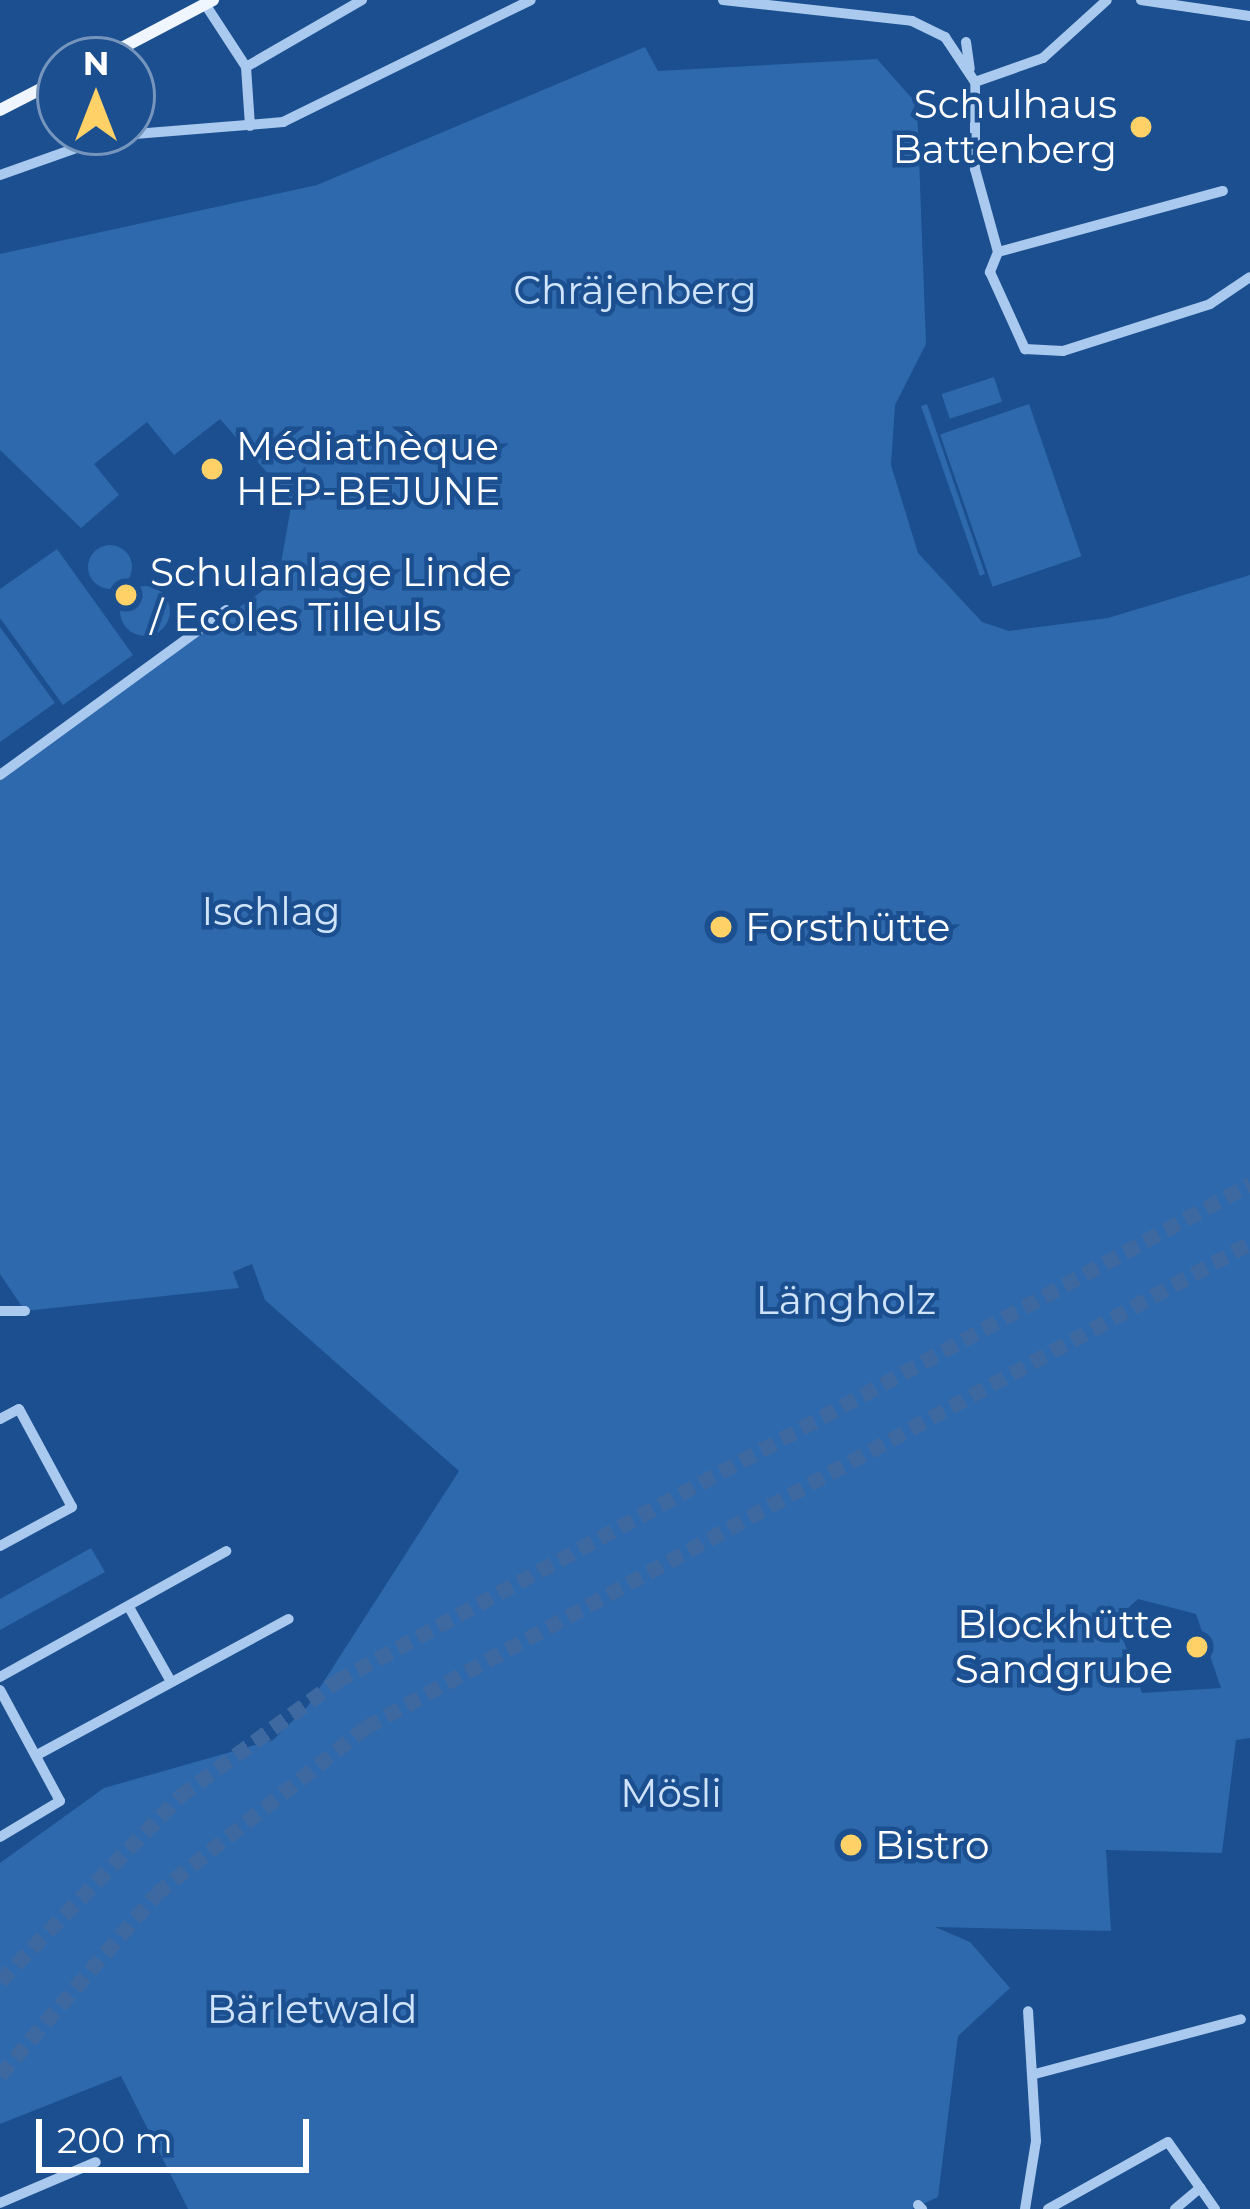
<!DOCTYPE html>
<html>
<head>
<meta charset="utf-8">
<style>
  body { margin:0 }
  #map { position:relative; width:1250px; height:2209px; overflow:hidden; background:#1b4f8f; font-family:Montserrat,sans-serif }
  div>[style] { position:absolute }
  .green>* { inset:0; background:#2e69ad; transform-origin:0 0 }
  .round { border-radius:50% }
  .highway-tunnel>* { height:15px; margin-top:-7.5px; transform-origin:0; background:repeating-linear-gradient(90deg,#3d69a0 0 15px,transparent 0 23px) }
  .minor>* { height:10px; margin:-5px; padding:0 5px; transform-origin:5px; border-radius:5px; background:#a9c9ee }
  .major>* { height:12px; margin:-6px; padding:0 6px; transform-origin:6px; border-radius:6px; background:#f0f6ff }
  .dots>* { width:33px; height:33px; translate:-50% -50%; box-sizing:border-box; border:6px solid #1b4f8f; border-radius:50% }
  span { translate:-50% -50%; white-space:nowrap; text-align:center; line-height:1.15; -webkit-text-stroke:9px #1b4f8f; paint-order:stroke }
  .poi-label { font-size:39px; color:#fff }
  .right { translate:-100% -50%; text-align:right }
  .left { translate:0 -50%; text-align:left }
  .park-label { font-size:39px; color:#cfe3fa }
  .north { position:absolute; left:36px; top:36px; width:120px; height:120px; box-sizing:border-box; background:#1b4f8f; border:3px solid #7695bc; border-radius:50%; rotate:0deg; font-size:33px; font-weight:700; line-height:48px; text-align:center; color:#fff }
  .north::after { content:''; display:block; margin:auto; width:42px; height:54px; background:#ffd166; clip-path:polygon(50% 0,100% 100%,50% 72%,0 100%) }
  .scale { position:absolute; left:36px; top:2119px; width:273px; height:54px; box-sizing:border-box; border:6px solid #fff; border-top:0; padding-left:15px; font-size:36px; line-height:42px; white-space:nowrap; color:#fff; -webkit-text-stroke:9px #1b4f8f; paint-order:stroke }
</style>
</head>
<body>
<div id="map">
  <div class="green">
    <i style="clip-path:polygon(evenodd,645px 47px,658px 71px,877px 59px,917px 104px,926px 344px,895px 405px,891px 465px,918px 553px,982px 622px,1009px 631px,1108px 618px,1250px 575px,1250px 1738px,1236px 1740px,1222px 1853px,1106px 1850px,1111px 1931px,935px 1927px,970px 1942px,1010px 1988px,958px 2036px,938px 2197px,912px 2209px,188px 2209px,121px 2076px,0 2124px,0 1863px,104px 1788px,273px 1740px,308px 1706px,459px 1471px,265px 1300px,252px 1264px,233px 1272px,239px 1288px,25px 1311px,0 1274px,0 775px,278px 580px,292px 501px,220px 419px,174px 455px,147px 422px,94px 464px,119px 495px,81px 528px,0 450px,0 254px,317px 185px,645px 47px,1138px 1599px,1196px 1614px,1221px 1688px,1142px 1693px,1116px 1619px,1138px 1599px)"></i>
    <i style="left:994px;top:377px;width:26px;height:55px;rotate:72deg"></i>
    <i style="clip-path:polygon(927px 404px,985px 574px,980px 576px,921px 406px)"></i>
    <i style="left:1029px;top:404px;width:161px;height:94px;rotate:71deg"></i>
    <i class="round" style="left:88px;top:545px;width:44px;height:44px"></i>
    <i style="clip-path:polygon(57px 549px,133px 655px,63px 705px,0 618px,0 589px)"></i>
    <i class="round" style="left:120px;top:586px;width:50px;height:50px"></i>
    <i style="clip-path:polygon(0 627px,55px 703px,0 742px)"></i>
    <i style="clip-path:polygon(91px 1548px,105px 1572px,0 1630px,0 1599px)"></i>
  </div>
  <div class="highway-tunnel">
    <i style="left:0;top:1981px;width:258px;rotate:-45.8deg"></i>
    <i style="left:180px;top:1796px;width:195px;rotate:-36.2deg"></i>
    <i style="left:337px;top:1681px;width:1040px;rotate:-28.56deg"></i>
    <i style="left:0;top:2075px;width:239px;rotate:-49.2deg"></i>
    <i style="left:156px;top:1894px;width:268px;rotate:-38.5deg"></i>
    <i style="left:366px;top:1727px;width:1008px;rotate:-28.7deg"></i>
  </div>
  <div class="minor">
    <i style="left:723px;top:0;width:190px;rotate:6.3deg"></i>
    <i style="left:912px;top:21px;width:37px;rotate:26deg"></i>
    <i style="left:945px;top:37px;width:54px;rotate:56.3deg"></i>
    <i style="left:975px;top:82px;width:87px;rotate:90deg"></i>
    <i style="left:975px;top:169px;width:86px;rotate:74.5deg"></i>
    <i style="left:998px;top:252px;width:22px;rotate:112deg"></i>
    <i style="left:990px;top:272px;width:85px;rotate:65.6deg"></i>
    <i style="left:1025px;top:349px;width:38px;rotate:3deg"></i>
    <i style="left:1063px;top:351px;width:154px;rotate:-17.7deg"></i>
    <i style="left:1210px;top:304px;width:48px;rotate:-34deg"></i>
    <i style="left:1141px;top:0;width:110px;rotate:8.4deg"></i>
    <i style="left:205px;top:4px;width:75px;rotate:56.9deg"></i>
    <i style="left:246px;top:67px;width:59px;rotate:86.1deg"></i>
    <i style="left:966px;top:42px;width:27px;rotate:82deg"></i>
    <i style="left:246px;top:67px;width:134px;rotate:-30deg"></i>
    <i style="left:975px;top:82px;width:72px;rotate:-19.4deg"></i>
    <i style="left:1043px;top:58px;width:86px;rotate:-42.2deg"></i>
    <i style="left:0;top:175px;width:117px;rotate:-19.5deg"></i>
    <i style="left:110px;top:136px;width:174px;rotate:-4.6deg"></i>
    <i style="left:283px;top:122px;width:276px;rotate:-26.2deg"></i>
    <i style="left:998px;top:252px;width:233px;rotate:-15.2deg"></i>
    <i style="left:0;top:775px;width:280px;rotate:-36.1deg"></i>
    <i style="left:0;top:1311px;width:25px"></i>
    <i style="left:0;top:1419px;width:21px;rotate:-28deg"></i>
    <i style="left:19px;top:1409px;width:111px;rotate:61.6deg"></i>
    <i style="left:72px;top:1507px;width:82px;rotate:151.6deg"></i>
    <i style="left:130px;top:1609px;width:81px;rotate:60.6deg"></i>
    <i style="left:0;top:1677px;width:259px;rotate:-29.1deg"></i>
    <i style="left:0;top:1690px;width:126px;rotate:61.6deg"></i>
    <i style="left:60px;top:1801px;width:70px;rotate:149deg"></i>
    <i style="left:37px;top:1755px;width:286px;rotate:-28.4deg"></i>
    <i style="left:1035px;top:2074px;width:213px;rotate:-14.9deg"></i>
    <i style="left:0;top:2203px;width:104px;rotate:-23.1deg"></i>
    <i style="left:918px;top:2205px;width:6px;rotate:45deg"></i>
    <i style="left:1025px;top:2209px;width:69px;rotate:-80.8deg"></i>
    <i style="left:1036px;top:2141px;width:130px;rotate:-93.5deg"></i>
    <i style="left:1048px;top:2209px;width:137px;rotate:-29.2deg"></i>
    <i style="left:1168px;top:2142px;width:82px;rotate:55deg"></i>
    <i style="left:1175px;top:2209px;width:33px;rotate:-40deg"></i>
  </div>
  <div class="major">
    <i style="left:99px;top:60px;width:129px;rotate:-27.8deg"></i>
    <i style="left:0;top:110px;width:68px;rotate:-27.3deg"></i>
  </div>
  <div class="dots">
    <i style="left:1141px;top:127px;background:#ffd166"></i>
    <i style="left:212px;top:469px;background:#ffd166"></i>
    <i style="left:126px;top:595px;background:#ffd166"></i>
    <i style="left:721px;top:927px;background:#ffd166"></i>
    <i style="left:1197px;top:1647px;background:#ffd166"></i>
    <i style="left:851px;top:1845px;background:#ffd166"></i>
  </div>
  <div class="poi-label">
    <span class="right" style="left:1117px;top:127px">Schulhaus<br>Battenberg</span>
    <span class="left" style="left:236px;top:469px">Médiathèque<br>HEP-BEJUNE</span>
    <span class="left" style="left:150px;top:595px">Schulanlage Linde<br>/ Ecoles Tilleuls</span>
    <span class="left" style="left:745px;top:927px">Forsthütte</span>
    <span class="right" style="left:1173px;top:1647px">Blockhütte<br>Sandgrube</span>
    <span class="left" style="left:875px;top:1845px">Bistro</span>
  </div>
  <div class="park-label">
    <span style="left:635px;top:290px">Chräjenberg</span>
    <span style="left:271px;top:911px">Ischlag</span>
    <span style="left:846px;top:1300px">Längholz</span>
    <span style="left:671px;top:1793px">Mösli</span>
    <span style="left:312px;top:2009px">Bärletwald</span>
  </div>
  <div class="north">N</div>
  <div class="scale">200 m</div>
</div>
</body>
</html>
